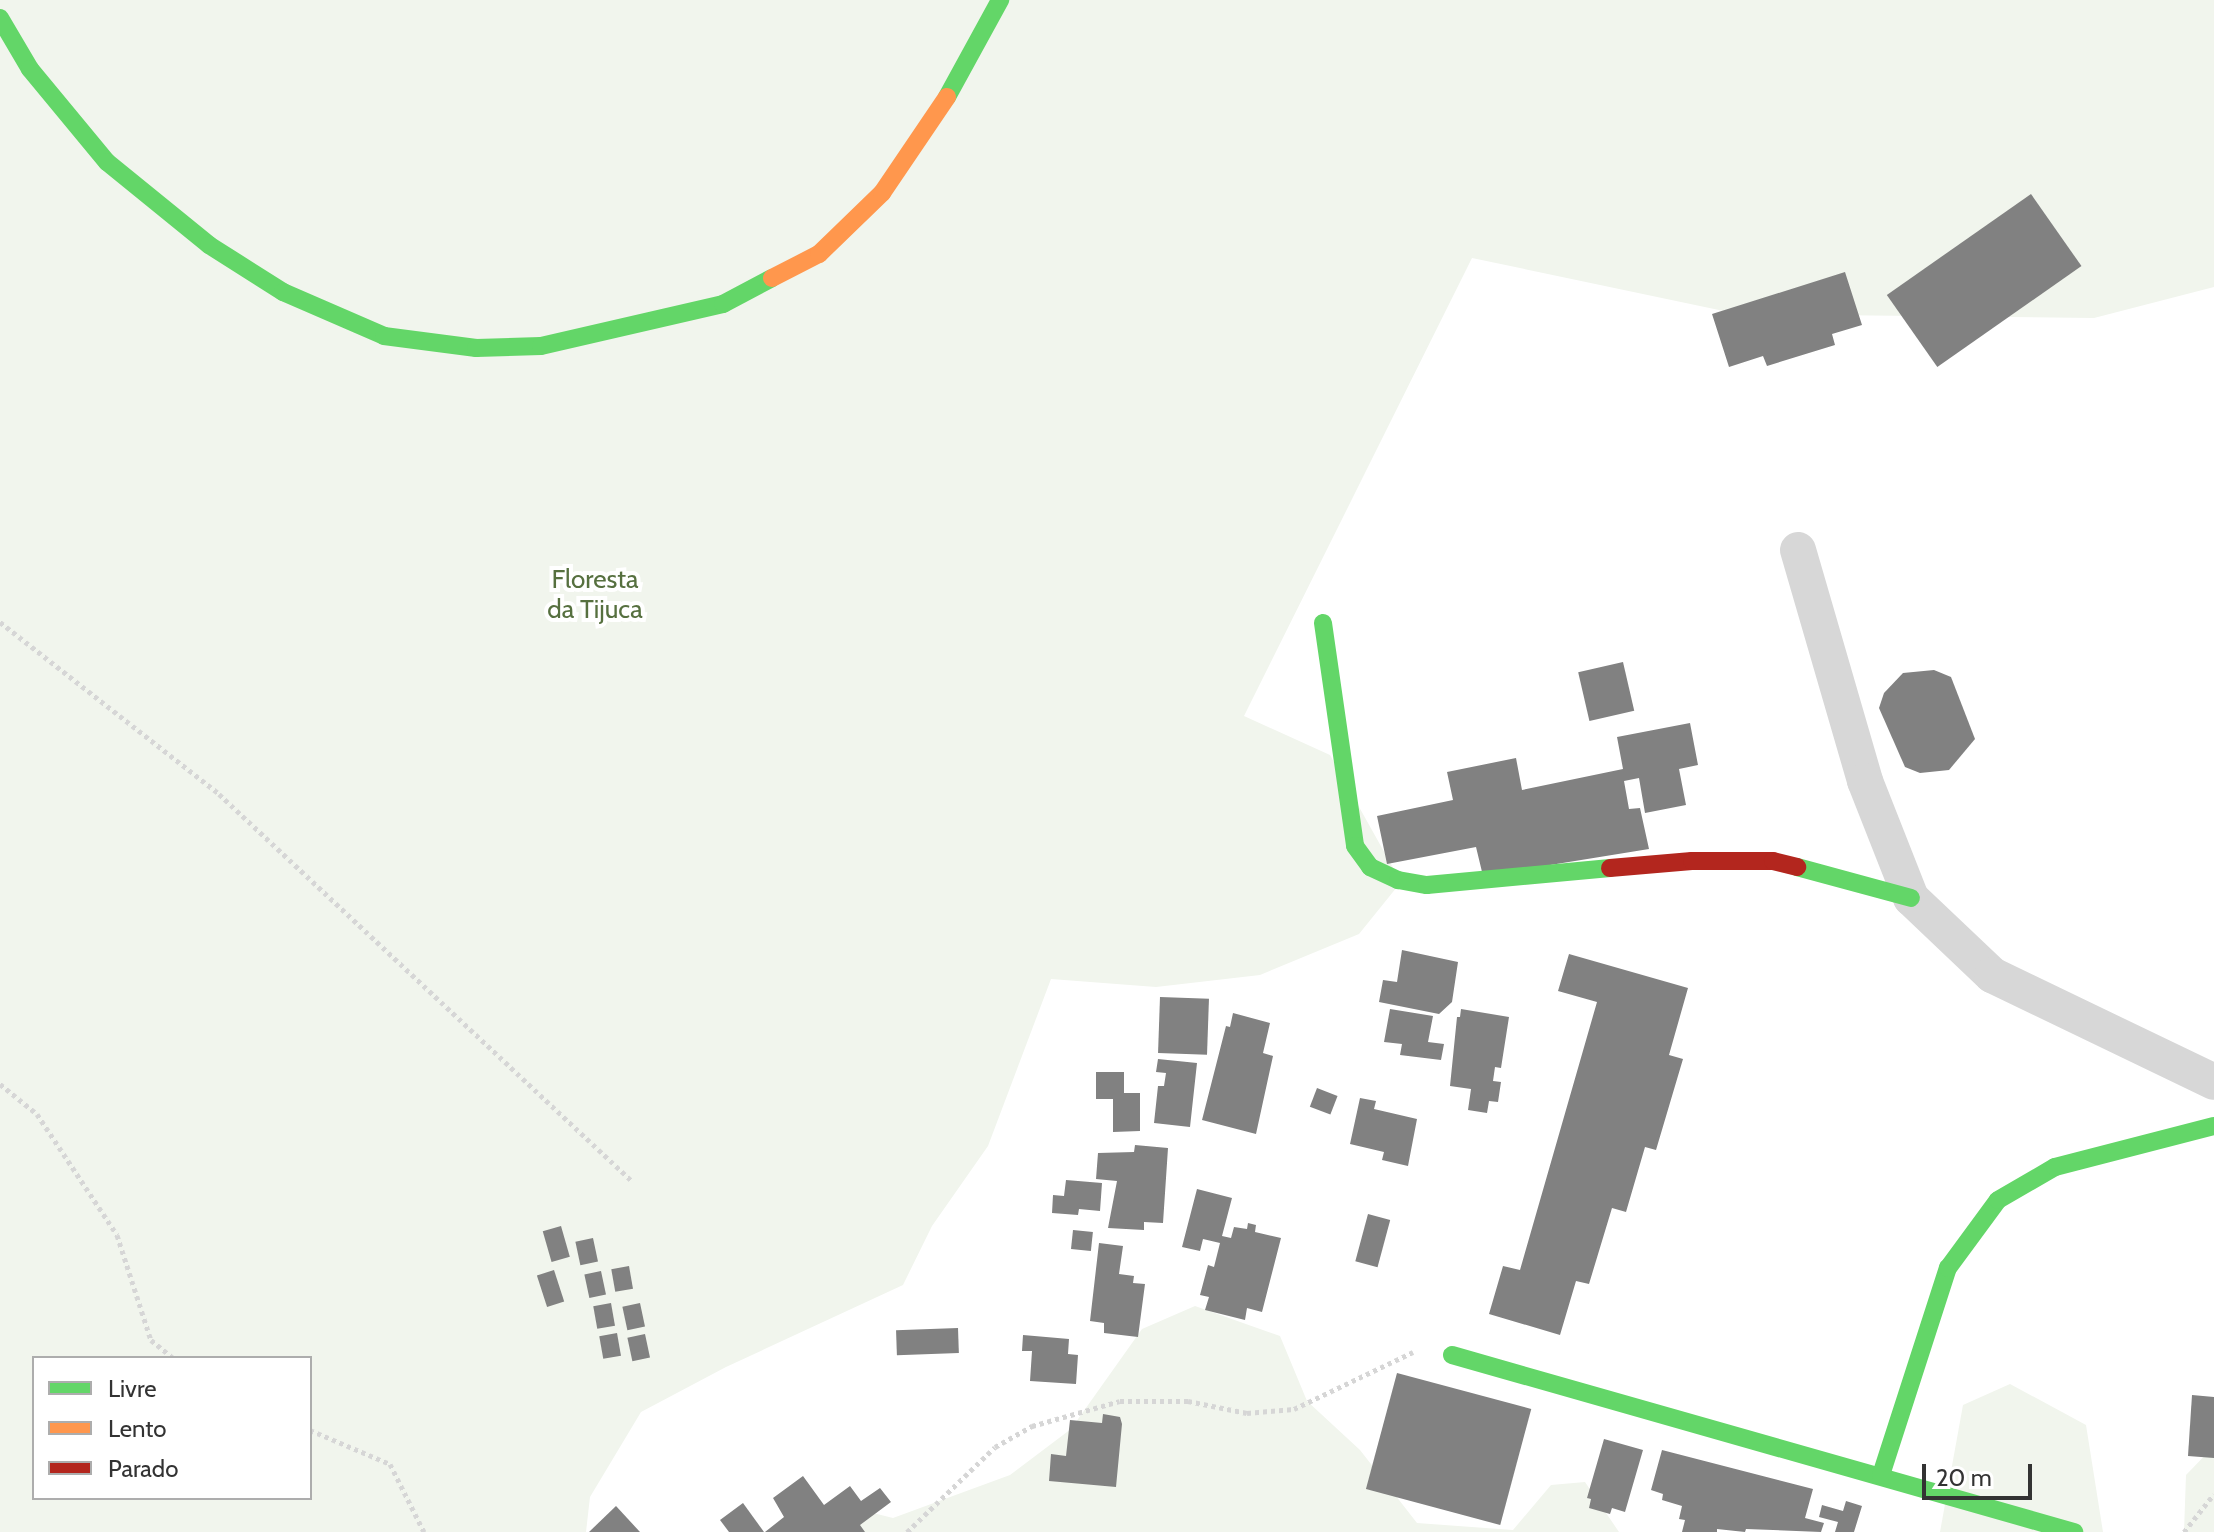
<!DOCTYPE html>
<html>
<head>
<meta charset="utf-8">
<style>
  body { margin:0 }
  #map { position:relative; width:2214px; height:1532px; overflow:hidden; background:#fff; font-family:Cabin,sans-serif }
  div>[style] { position:absolute }
  .green>* { inset:0; background:#f1f5ed }
  .building>* { inset:0; background:#818181; transform-origin:0 0 }
  .path>* { height:5px; margin-top:-2.5px; transform-origin:0; background:repeating-linear-gradient(90deg,#d6d6d6 0 4px,transparent 0 8px) }
  .street>* { height:36px; margin:-18px; padding:0 18px; transform-origin:18px; border-radius:18px; background:#d7d7d7 }
  .fast>* { height:18px; margin:-9px; padding:0 9px; transform-origin:9px; border-radius:9px; background:#63d668 }
  .slow>* { height:18px; margin:-9px; padding:0 9px; transform-origin:9px; border-radius:9px; background:#ff974d }
  .jam>* { height:18px; margin:-9px; padding:0 9px; transform-origin:9px; border-radius:9px; background:#b3261e }
  span { translate:-50% -50%; white-space:nowrap; text-align:center; line-height:1.15; -webkit-text-stroke:8px #fff; paint-order:stroke }
  .park-label { font-size:26px; color:#56703f }
  .legend { position:absolute; left:32px; top:1356px; width:280px; height:144px; box-sizing:border-box; background:#fff; border:2px solid #adadad; margin:0; padding:10px 14px; list-style:none; font-size:24px; color:#333 }
  .legend li { display:flex; align-items:center; gap:16px; height:40px }
  .legend b { width:40px; border:2px solid #adadad }
  .scale { position:absolute; left:1922px; top:1464px; width:110px; height:36px; box-sizing:border-box; border:4px solid #333; border-top:0; padding-left:10px; font-size:24px; line-height:28px; white-space:nowrap; color:#333; -webkit-text-stroke:6px #fff; paint-order:stroke }
</style>
</head>
<body>
<div id="map">
  <div class="green">
    <i style="clip-path:polygon(evenodd,0 0,2214px 0,2214px 287px,2094px 318px,1738px 314px,1472px 258px,1244px 716px,1330px 755px,1401px 882px,1359px 934px,1260px 975px,1156px 987px,1051px 979px,988px 1146px,932px 1226px,903px 1285px,726px 1367px,641px 1412px,590px 1497px,586px 1532px,0 1532px,0 0,34px 1358px,310px 1358px,310px 1498px,34px 1498px,34px 1358px)"></i>
    <i style="clip-path:polygon(1195px 1306px,1280px 1336px,1307px 1401px,1360px 1450px,1417px 1523px,1513px 1530px,1551px 1485px,1585px 1482px,1619px 1532px,805px 1532px,833px 1503px,893px 1518px,1010px 1475px,1071px 1429px,1142px 1329px)"></i>
    <i style="clip-path:polygon(2010px 1384px,2086px 1425px,2103px 1532px,1940px 1532px,1963px 1405px)"></i>
    <i style="clip-path:polygon(2214px 1446px,2214px 1532px,2184px 1532px,2186px 1475px)"></i>
  </div>
  <div class="building">
    <i style="left:2031px;top:194px;width:88px;height:176px;rotate:55deg"></i>
    <i style="clip-path:polygon(1845px 272px,1862px 325px,1832px 334px,1835px 345px,1767px 366px,1763px 356px,1729px 367px,1712px 314px)"></i>
    <i style="left:1623px;top:662px;width:50px;height:46px;rotate:77deg"></i>
    <i style="clip-path:polygon(1934px 670px,1951px 677px,1975px 739px,1949px 770px,1920px 773px,1905px 767px,1879px 708px,1884px 693px,1903px 673px)"></i>
    <i style="clip-path:polygon(1690px 723px,1698px 765px,1679px 769px,1686px 805px,1645px 813px,1639px 778px,1624px 781px,1629px 809px,1640px 808px,1649px 849px,1483px 876px,1476px 847px,1387px 864px,1377px 816px,1453px 800px,1447px 772px,1516px 758px,1522px 790px,1623px 769px,1617px 737px)"></i>
    <i style="clip-path:polygon(1402px 950px,1458px 962px,1452px 1002px,1439px 1014px,1379px 1002px,1383px 980px,1397px 982px)"></i>
    <i style="clip-path:polygon(1569px 954px,1688px 988px,1669px 1055px,1683px 1059px,1656px 1150px,1645px 1147px,1626px 1212px,1612px 1208px,1589px 1284px,1576px 1281px,1560px 1335px,1489px 1314px,1503px 1266px,1520px 1270px,1597px 1002px,1558px 991px)"></i>
    <i style="left:1160px;top:997px;width:49px;height:56px;rotate:2deg"></i>
    <i style="clip-path:polygon(1390px 1009px,1433px 1016px,1428px 1042px,1444px 1044px,1441px 1060px,1400px 1055px,1402px 1044px,1384px 1042px)"></i>
    <i style="clip-path:polygon(1461px 1009px,1509px 1017px,1501px 1068px,1495px 1067px,1493px 1081px,1501px 1082px,1498px 1102px,1489px 1101px,1487px 1113px,1468px 1110px,1471px 1089px,1450px 1086px,1457px 1017px,1460px 1017px)"></i>
    <i style="clip-path:polygon(1233px 1013px,1270px 1023px,1263px 1053px,1273px 1056px,1256px 1134px,1202px 1120px,1226px 1026px,1230px 1027px)"></i>
    <i style="clip-path:polygon(1158px 1059px,1197px 1063px,1190px 1127px,1154px 1123px,1158px 1086px,1164px 1086px,1166px 1073px,1156px 1072px)"></i>
    <i style="clip-path:polygon(1096px 1072px,1124px 1072px,1124px 1093px,1140px 1093px,1140px 1131px,1113px 1132px,1113px 1099px,1096px 1099px)"></i>
    <i style="left:1317px;top:1088px;width:22px;height:20px;rotate:21deg"></i>
    <i style="clip-path:polygon(1360px 1098px,1376px 1101px,1374px 1109px,1417px 1119px,1408px 1166px,1382px 1160px,1384px 1152px,1350px 1144px)"></i>
    <i style="clip-path:polygon(1135px 1145px,1168px 1148px,1163px 1223px,1144px 1222px,1144px 1230px,1108px 1228px,1117px 1181px,1096px 1179px,1098px 1153px,1134px 1152px)"></i>
    <i style="clip-path:polygon(1066px 1180px,1102px 1183px,1100px 1211px,1079px 1209px,1078px 1215px,1052px 1213px,1053px 1195px,1064px 1196px)"></i>
    <i style="clip-path:polygon(1197px 1189px,1232px 1198px,1222px 1236px,1231px 1238px,1234px 1227px,1247px 1229px,1248px 1223px,1256px 1225px,1255px 1232px,1281px 1238px,1262px 1312px,1247px 1308px,1245px 1320px,1205px 1310px,1209px 1297px,1200px 1295px,1208px 1265px,1214px 1267px,1220px 1243px,1203px 1239px,1200px 1251px,1182px 1247px)"></i>
    <i style="left:1368px;top:1214px;width:23px;height:49px;rotate:15deg"></i>
    <i style="left:561px;top:1226px;width:32px;height:19px;rotate:74deg"></i>
    <i style="left:1073px;top:1230px;width:20px;height:19px;rotate:6deg"></i>
    <i style="left:593px;top:1238px;width:24px;height:18px;rotate:78deg"></i>
    <i style="clip-path:polygon(1099px 1243px,1123px 1246px,1119px 1274px,1134px 1276px,1133px 1283px,1145px 1284px,1138px 1337px,1104px 1333px,1104px 1323px,1090px 1321px)"></i>
    <i style="left:629px;top:1266px;width:23px;height:18px;rotate:80deg"></i>
    <i style="left:554px;top:1270px;width:33px;height:18px;rotate:72deg"></i>
    <i style="left:601px;top:1271px;width:24px;height:17px;rotate:78deg"></i>
    <i style="left:611px;top:1303px;width:23px;height:18px;rotate:80deg"></i>
    <i style="left:640px;top:1303px;width:24px;height:18px;rotate:78deg"></i>
    <i style="left:958px;top:1328px;width:25px;height:62px;rotate:88deg"></i>
    <i style="left:617px;top:1333px;width:23px;height:18px;rotate:80deg"></i>
    <i style="left:645px;top:1334px;width:24px;height:18px;rotate:78deg"></i>
    <i style="clip-path:polygon(1023px 1335px,1069px 1339px,1068px 1354px,1078px 1355px,1076px 1384px,1030px 1381px,1032px 1351px,1022px 1351px)"></i>
    <i style="left:1397px;top:1373px;width:139px;height:120px;rotate:15deg"></i>
    <i style="clip-path:polygon(2192px 1395px,2214px 1397px,2214px 1458px,2188px 1456px)"></i>
    <i style="clip-path:polygon(1103px 1414px,1120px 1417px,1122px 1424px,1116px 1487px,1049px 1481px,1051px 1454px,1066px 1456px,1070px 1420px,1102px 1423px)"></i>
    <i style="clip-path:polygon(1604px 1439px,1643px 1450px,1625px 1512px,1612px 1508px,1610px 1514px,1589px 1508px,1591px 1499px,1587px 1498px)"></i>
    <i style="clip-path:polygon(1662px 1450px,1813px 1489px,1805px 1518px,1824px 1523px,1821px 1532px,1746px 1529px,1745px 1532px,1717px 1529px,1717px 1532px,1682px 1532px,1685px 1520px,1679px 1519px,1682px 1506px,1662px 1500px,1663px 1494px,1651px 1490px)"></i>
    <i style="clip-path:polygon(803px 1476px,824px 1505px,850px 1486px,861px 1501px,880px 1488px,891px 1502px,860px 1525px,865px 1532px,765px 1532px,784px 1517px,773px 1498px)"></i>
    <i style="clip-path:polygon(1846px 1501px,1862px 1506px,1854px 1532px,1835px 1532px,1838px 1522px,1819px 1517px,1822px 1505px,1843px 1511px)"></i>
    <i style="clip-path:polygon(743px 1503px,764px 1532px,729px 1532px,720px 1520px)"></i>
    <i style="clip-path:polygon(616px 1506px,640px 1532px,589px 1532px)"></i>
  </div>
  <div class="path">
    <i style="left:0;top:622px;width:278px;rotate:38.1deg"></i>
    <i style="left:219px;top:794px;width:567px;rotate:43.14deg"></i>
    <i style="left:0;top:1084px;width:48px;rotate:39deg"></i>
    <i style="left:37px;top:1114px;width:145px;rotate:56.5deg"></i>
    <i style="left:117px;top:1235px;width:110px;rotate:72.1deg"></i>
    <i style="left:151px;top:1340px;width:28px;rotate:39deg"></i>
    <i style="left:310px;top:1430px;width:87px;rotate:23deg"></i>
    <i style="left:390px;top:1464px;width:76px;rotate:63.4deg"></i>
    <i style="left:907px;top:1532px;width:122px;rotate:-44deg"></i>
    <i style="left:995px;top:1447px;width:43px;rotate:-29.6deg"></i>
    <i style="left:1032px;top:1426px;width:91px;rotate:-15.9deg"></i>
    <i style="left:1120px;top:1401px;width:68px"></i>
    <i style="left:1188px;top:1401px;width:60px;rotate:11.5deg"></i>
    <i style="left:1247px;top:1413px;width:47px;rotate:-4.9deg"></i>
    <i style="left:1294px;top:1409px;width:132px;rotate:-25.6deg"></i>
    <i style="left:2184px;top:1532px;width:48px;rotate:-51.7deg"></i>
  </div>
  <div class="street">
    <i style="left:1798px;top:550px;width:241px;rotate:73.8deg"></i>
    <i style="left:1865px;top:781px;width:126px;rotate:68.5deg"></i>
    <i style="left:1911px;top:898px;width:112px;rotate:43.5deg"></i>
    <i style="left:1992px;top:975px;width:246px;rotate:25.7deg"></i>
  </div>
  <div class="fast">
    <i style="left:0;top:18px;width:59px;rotate:59.5deg"></i>
    <i style="left:30px;top:69px;width:121px;rotate:50.4deg"></i>
    <i style="left:107px;top:162px;width:132px;rotate:39.1deg"></i>
    <i style="left:209px;top:245px;width:88px;rotate:32.4deg"></i>
    <i style="left:283px;top:292px;width:110px;rotate:23.5deg"></i>
    <i style="left:384px;top:336px;width:93px;rotate:7.4deg"></i>
    <i style="left:476px;top:348px;width:65px;rotate:-1.8deg"></i>
    <i style="left:541px;top:346px;width:187px;rotate:-13deg"></i>
    <i style="left:723px;top:304px;width:55px;rotate:-28deg"></i>
    <i style="left:947px;top:97px;width:111px;rotate:-61.3deg"></i>
    <i style="left:1323px;top:623px;width:225px;rotate:81.8deg"></i>
    <i style="left:1355px;top:846px;width:26px;rotate:54deg"></i>
    <i style="left:1370px;top:867px;width:31px;rotate:25deg"></i>
    <i style="left:1398px;top:880px;width:29px;rotate:10deg"></i>
    <i style="left:1427px;top:885px;width:184px;rotate:-5.3deg"></i>
    <i style="left:1797px;top:867px;width:118px;rotate:15.2deg"></i>
    <i style="left:1452px;top:1355px;width:647px;rotate:15.88deg"></i>
    <i style="left:1881px;top:1475px;width:218px;rotate:-72.1deg"></i>
    <i style="left:1948px;top:1268px;width:84px;rotate:-53.7deg"></i>
    <i style="left:1998px;top:1200px;width:66px;rotate:-30.1deg"></i>
    <i style="left:2055px;top:1167px;width:164px;rotate:-14.5deg"></i>
  </div>
  <div class="slow">
    <i style="left:772px;top:278px;width:53px;rotate:-27.1deg"></i>
    <i style="left:819px;top:254px;width:88px;rotate:-44.1deg"></i>
    <i style="left:882px;top:193px;width:116px;rotate:-55.9deg"></i>
  </div>
  <div class="jam">
    <i style="left:1610px;top:868px;width:82px;rotate:-4.9deg"></i>
    <i style="left:1692px;top:861px;width:81px"></i>
    <i style="left:1773px;top:861px;width:25px;rotate:14deg"></i>
  </div>
  <div class="park-label">
    <span style="left:595px;top:595px">Floresta<br>da Tijuca</span>
  </div>
  <ul class="legend">
  <li><b style="height:10px;background:#63d668"></b>Livre</li>
  <li><b style="height:10px;background:#ff974d"></b>Lento</li>
  <li><b style="height:10px;background:#b3261e"></b>Parado</li>
  </ul>
  <div class="scale">20 m</div>
</div>
</body>
</html>
